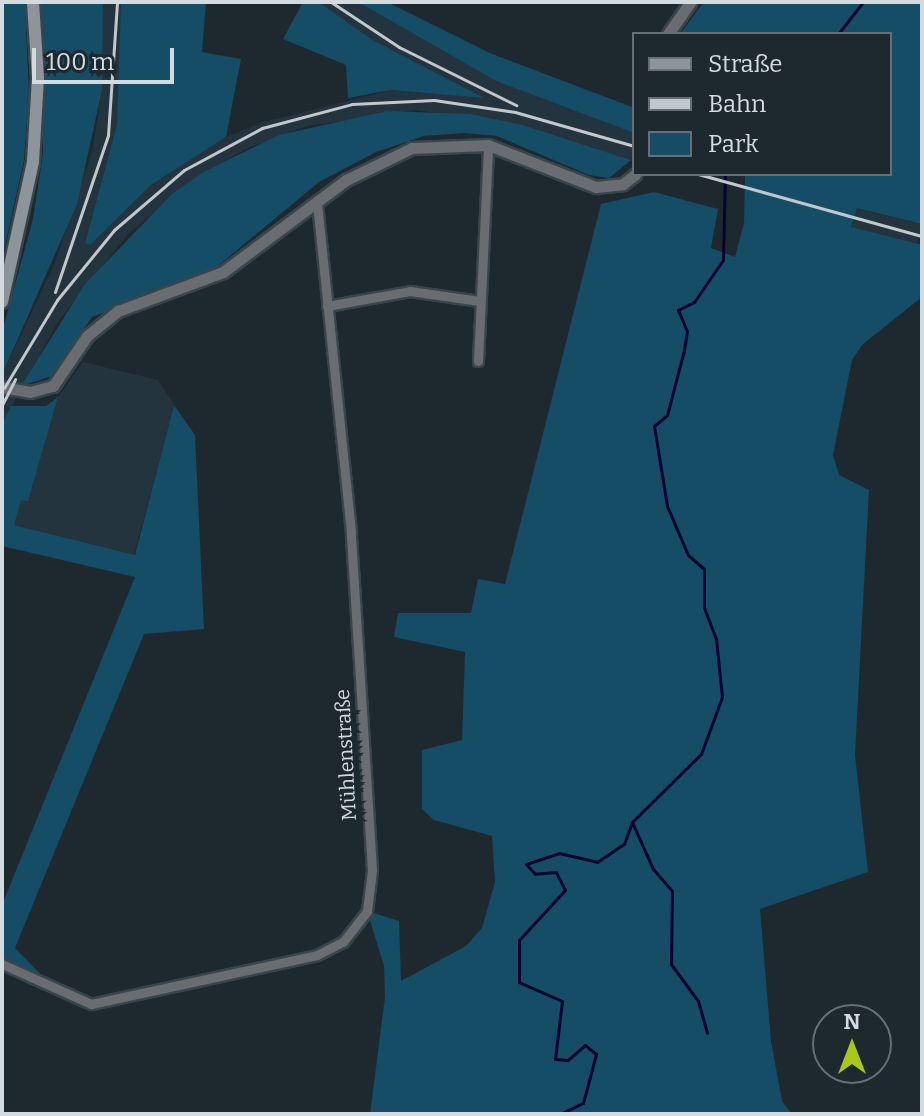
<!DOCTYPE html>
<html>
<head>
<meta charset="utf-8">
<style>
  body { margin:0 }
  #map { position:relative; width:924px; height:1116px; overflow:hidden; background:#1d292f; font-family:Bitter,serif }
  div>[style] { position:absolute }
  .built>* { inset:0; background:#23343e; transform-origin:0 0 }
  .green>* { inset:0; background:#154c66 }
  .stream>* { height:3px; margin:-1.5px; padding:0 1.5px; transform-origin:1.5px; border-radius:1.5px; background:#08042e }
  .roads { filter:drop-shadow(2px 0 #3a454b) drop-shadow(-2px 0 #3a454b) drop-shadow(0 2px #3a454b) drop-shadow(0 -2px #3a454b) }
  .minor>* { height:9px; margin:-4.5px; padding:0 4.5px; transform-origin:4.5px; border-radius:4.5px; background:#696d71 }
  .tertiary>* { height:11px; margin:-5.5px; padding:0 5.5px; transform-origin:5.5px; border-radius:5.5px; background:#696d71 }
  .secondary>* { height:12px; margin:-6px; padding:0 6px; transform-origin:6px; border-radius:6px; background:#8e949c }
  .rail>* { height:3px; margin:-1.5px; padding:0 1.5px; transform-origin:1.5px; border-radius:1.5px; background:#c1c8cd }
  span { translate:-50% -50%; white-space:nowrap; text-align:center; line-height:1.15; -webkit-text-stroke:8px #1d292f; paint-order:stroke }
  .street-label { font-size:20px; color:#d4dbe0 }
  .frame { position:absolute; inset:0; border:4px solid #d4dbe0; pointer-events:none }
  .legend { position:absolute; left:632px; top:32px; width:260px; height:144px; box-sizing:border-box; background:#1d292f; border:2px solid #667076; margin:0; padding:10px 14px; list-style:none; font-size:24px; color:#d4dbe0 }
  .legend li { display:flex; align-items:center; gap:16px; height:40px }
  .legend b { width:40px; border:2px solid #667076 }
  .north { position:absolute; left:812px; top:1004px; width:80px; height:80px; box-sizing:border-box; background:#1d292f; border:2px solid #667076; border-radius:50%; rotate:0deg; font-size:22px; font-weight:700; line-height:32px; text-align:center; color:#d4dbe0 }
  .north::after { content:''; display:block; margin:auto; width:28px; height:36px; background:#aac718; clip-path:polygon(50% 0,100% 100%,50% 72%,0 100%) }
  .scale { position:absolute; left:32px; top:48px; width:142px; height:36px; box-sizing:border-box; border:4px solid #d4dbe0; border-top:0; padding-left:10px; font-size:24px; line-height:28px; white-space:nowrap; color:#d4dbe0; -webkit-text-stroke:6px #1d292f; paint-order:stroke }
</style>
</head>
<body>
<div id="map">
  <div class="built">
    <i style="clip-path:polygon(103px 2px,121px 2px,123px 59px,117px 124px,85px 242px,90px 245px,151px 185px,226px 137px,263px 122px,391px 90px,481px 97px,371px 39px,319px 2px,358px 2px,496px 81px,634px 133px,634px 151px,631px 160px,523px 125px,416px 110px,307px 126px,251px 147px,205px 171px,128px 234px,57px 323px,2px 424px,2px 375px,54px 265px,92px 152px,102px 90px)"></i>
    <i style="left:856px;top:208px;width:68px;height:21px;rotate:14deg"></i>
    <i style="clip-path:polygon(83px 362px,158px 380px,174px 405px,134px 555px,13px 525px,21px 499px,28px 500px,58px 397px)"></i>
  </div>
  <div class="green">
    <i style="clip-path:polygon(2px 2px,25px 2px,29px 95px,24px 160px,2px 259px)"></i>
    <i style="clip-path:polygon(41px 2px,103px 2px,102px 90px,77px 204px,2px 375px,2px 332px,33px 219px,43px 153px)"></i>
    <i style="clip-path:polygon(121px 2px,206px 2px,202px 52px,241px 59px,226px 137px,151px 185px,90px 245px,85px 243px,117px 124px)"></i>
    <i style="clip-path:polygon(303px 2px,319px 2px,371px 39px,484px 98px,391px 90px,348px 98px,346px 65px,283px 39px)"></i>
    <i style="clip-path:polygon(358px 2px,387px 2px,492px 54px,632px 107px,634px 133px,496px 81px)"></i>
    <i style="clip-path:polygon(704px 2px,922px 2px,922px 224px,857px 208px,851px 227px,922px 245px,922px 297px,863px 344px,852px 360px,833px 455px,839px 475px,869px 490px,855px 755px,868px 872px,760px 909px,771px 1041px,782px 1101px,792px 1114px,370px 1114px,385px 997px,384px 966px,367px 911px,399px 921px,401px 981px,466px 946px,482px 928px,495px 882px,492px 836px,434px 820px,422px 809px,422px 750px,462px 740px,465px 652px,394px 637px,398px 613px,471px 613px,478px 579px,505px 584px,601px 204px,654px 192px,718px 209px,711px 248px,735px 257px,744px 223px,745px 174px,890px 174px,890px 34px,680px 34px)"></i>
    <i style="clip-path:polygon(387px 111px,470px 114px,523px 125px,631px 160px,609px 178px,589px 175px,497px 136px,464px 133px,424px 136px,376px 152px,319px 182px,213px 270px,92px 317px,52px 376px,21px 386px,85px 284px,172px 194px,205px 171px,279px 135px)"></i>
    <i style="clip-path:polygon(58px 397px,28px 501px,21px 500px,14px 525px,135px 555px,174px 405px,195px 435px,204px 629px,144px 634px,15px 948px,46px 980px,2px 957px,2px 905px,135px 577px,2px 546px,2px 424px,11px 406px,46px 406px)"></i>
  </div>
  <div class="stream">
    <i style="left:838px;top:34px;width:41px;rotate:-52deg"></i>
    <i style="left:632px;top:822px;width:51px;rotate:65.9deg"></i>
    <i style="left:653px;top:869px;width:29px;rotate:49deg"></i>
    <i style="left:672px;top:891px;width:73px;rotate:90.8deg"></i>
    <i style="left:671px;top:964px;width:46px;rotate:53.9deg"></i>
    <i style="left:698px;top:1001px;width:33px;rotate:74deg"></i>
    <i style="left:560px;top:1114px;width:25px;rotate:-26deg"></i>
    <i style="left:583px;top:1103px;width:51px;rotate:-75.1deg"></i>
    <i style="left:596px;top:1054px;width:14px;rotate:-141deg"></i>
    <i style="left:585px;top:1045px;width:23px;rotate:139deg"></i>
    <i style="left:568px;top:1060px;width:13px;rotate:-176deg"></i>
    <i style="left:555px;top:1059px;width:58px;rotate:-83.1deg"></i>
    <i style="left:562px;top:1001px;width:47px;rotate:-156.2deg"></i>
    <i style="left:519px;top:982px;width:42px;rotate:-90deg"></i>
    <i style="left:519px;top:940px;width:68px;rotate:-47.4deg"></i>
    <i style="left:565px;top:890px;width:20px;rotate:-117deg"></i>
    <i style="left:556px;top:872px;width:21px;rotate:175deg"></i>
    <i style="left:535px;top:874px;width:13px;rotate:-132deg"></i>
    <i style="left:526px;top:864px;width:35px;rotate:-18deg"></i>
    <i style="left:559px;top:853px;width:39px;rotate:13deg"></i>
    <i style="left:597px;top:862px;width:32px;rotate:-34deg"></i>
    <i style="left:624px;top:844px;width:23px;rotate:-70deg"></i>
    <i style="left:632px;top:822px;width:97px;rotate:-44.6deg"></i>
    <i style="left:701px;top:754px;width:61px;rotate:-69.8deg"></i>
    <i style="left:722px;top:697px;width:58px;rotate:-95.9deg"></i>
    <i style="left:716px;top:639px;width:33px;rotate:-111deg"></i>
    <i style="left:704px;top:608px;width:39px;rotate:-90deg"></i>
    <i style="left:704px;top:569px;width:21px;rotate:-139deg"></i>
    <i style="left:688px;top:555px;width:53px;rotate:-113.2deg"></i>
    <i style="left:667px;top:506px;width:81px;rotate:-99.2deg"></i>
    <i style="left:654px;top:426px;width:17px;rotate:-40deg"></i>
    <i style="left:667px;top:415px;width:67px;rotate:-75.3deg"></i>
    <i style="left:684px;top:350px;width:19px;rotate:-81deg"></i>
    <i style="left:687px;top:331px;width:23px;rotate:-113deg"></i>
    <i style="left:678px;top:310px;width:18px;rotate:-27deg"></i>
    <i style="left:694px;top:302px;width:51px;rotate:-55.4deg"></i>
    <i style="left:723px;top:260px;width:86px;rotate:-88.7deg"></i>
  </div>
  <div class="roads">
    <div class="minor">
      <i style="left:327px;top:306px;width:84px;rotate:-10.2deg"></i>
      <i style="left:410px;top:291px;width:70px;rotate:8.2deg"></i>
      <i style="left:478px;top:361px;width:216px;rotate:-87.3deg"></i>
      <i style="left:2px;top:964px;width:98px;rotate:24.2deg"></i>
      <i style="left:91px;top:1004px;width:231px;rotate:-12.2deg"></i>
      <i style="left:317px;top:955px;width:29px;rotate:-27deg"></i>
      <i style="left:343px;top:942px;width:39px;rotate:-52deg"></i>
      <i style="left:367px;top:911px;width:41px;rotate:-83deg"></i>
      <i style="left:372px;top:870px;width:339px;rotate:-93.6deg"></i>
      <i style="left:351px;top:532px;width:333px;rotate:-95.9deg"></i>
    </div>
    <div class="tertiary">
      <i style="left:668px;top:34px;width:39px;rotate:-55deg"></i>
      <i style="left:2px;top:387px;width:28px;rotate:10deg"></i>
      <i style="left:30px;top:392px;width:24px;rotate:-15deg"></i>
      <i style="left:53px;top:386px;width:60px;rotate:-55.8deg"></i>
      <i style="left:87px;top:336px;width:40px;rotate:-39deg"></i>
      <i style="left:118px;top:311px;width:112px;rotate:-20.4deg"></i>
      <i style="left:223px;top:272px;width:154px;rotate:-36.8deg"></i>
      <i style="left:346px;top:180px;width:73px;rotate:-25.9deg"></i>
      <i style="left:412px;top:148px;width:76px;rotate:-2.3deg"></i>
      <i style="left:488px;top:145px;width:116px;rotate:21.3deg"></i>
      <i style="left:596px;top:187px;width:27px;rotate:-6deg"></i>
      <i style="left:623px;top:184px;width:16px;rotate:-38deg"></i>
    </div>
    <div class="secondary">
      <i style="left:2px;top:302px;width:143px;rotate:-77.5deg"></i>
      <i style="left:33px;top:162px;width:84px;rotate:-86.6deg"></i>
      <i style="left:38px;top:78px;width:76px;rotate:-93.8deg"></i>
    </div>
  </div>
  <div class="rail">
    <i style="left:331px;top:2px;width:82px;rotate:33.5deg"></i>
    <i style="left:399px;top:47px;width:131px;rotate:26.4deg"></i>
    <i style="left:698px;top:174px;width:232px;rotate:15.5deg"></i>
    <i style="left:55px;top:292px;width:166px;rotate:-71.3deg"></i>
    <i style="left:108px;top:135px;width:133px;rotate:-86.1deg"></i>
    <i style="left:4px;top:388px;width:103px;rotate:-58.9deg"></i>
    <i style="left:57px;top:300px;width:90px;rotate:-50.8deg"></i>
    <i style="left:114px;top:230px;width:92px;rotate:-40.6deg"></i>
    <i style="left:184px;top:170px;width:89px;rotate:-28.3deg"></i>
    <i style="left:262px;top:128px;width:93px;rotate:-14.9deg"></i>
    <i style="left:352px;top:104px;width:82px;rotate:-2.8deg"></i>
    <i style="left:434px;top:100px;width:82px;rotate:8.4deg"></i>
    <i style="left:515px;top:112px;width:124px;rotate:15.9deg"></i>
    <i style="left:2px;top:405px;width:29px;rotate:-63deg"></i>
  </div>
  <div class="street-label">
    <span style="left:346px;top:755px;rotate:-93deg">Mühlenstraße</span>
  </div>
  <div class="frame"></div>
  <ul class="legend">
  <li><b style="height:10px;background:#8e949c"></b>Straße</li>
  <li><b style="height:10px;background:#c1c8cd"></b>Bahn</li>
  <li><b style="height:22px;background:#154c66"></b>Park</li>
  </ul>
  <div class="north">N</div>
  <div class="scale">100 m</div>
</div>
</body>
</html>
